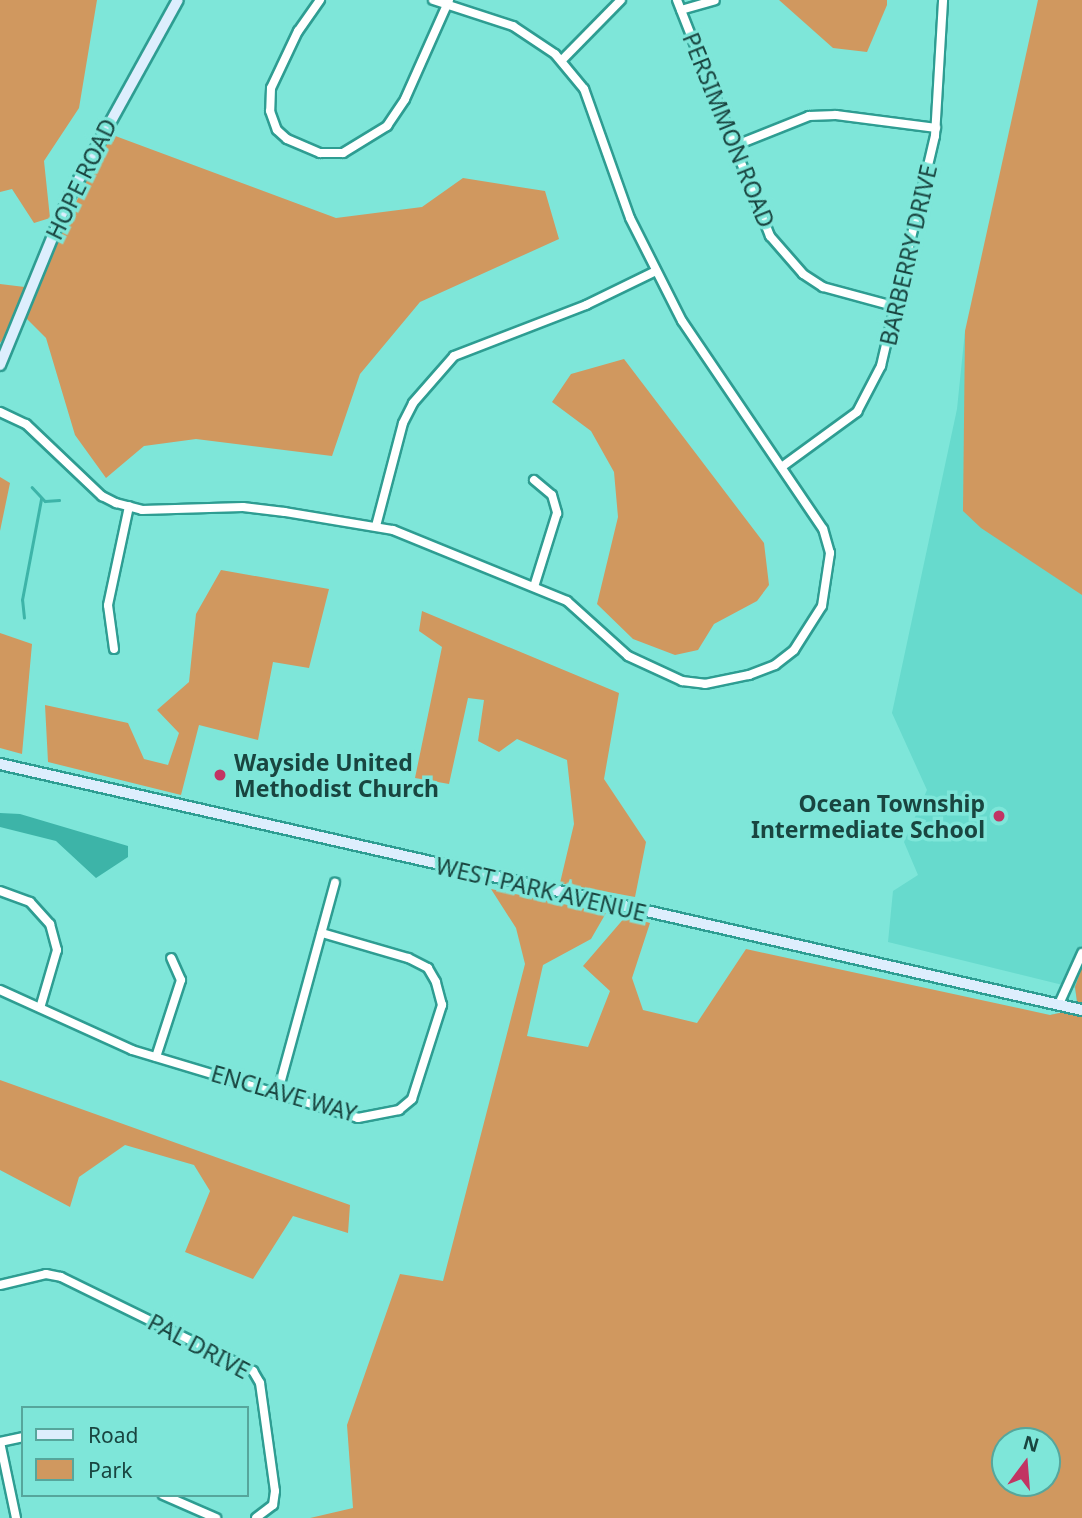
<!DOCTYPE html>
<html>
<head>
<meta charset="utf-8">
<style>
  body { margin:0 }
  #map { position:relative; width:1082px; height:1518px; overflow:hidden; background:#7ee6d9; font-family:"Noto Sans",sans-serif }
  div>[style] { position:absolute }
  .built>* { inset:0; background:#67dacd }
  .green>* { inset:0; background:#d0985f }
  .water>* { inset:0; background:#3db4a8 }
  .stream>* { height:2.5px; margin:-1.25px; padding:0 1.25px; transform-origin:1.25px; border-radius:1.25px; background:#3db4a8 }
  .roads { filter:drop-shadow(2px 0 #2e9d92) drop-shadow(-2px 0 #2e9d92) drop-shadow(0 2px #2e9d92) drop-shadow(0 -2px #2e9d92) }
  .street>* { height:8px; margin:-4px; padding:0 4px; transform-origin:4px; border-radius:4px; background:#fff }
  .secondary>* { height:10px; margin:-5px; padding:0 5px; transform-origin:5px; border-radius:5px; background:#ddeefd }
  .dots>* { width:19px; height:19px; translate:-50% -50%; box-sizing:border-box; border:4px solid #7ee6d9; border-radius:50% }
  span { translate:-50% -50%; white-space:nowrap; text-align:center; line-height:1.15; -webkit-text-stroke:7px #7ee6d9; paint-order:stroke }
  .street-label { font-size:23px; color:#194540 }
  .poi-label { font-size:23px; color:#194540; font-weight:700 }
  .left { translate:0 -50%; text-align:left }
  .right { translate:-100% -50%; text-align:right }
  .legend { position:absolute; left:21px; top:1406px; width:228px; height:91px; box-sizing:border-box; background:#7ee6d9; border:2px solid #56a69c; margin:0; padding:9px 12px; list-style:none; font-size:21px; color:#194540 }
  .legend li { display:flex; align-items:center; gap:14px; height:35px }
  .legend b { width:35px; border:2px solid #56a69c }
  .north { position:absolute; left:991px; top:1427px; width:70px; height:70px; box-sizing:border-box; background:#7ee6d9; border:2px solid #56a69c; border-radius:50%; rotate:16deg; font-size:19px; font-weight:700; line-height:28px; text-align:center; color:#194540 }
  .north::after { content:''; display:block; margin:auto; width:24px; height:32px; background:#c23463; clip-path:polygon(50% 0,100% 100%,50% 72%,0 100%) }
</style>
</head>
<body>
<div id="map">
  <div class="built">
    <i style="clip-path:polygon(965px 331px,1082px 331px,1082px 1339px,1050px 1015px,1078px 1009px,1075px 988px,888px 942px,893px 891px,918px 875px,904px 842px,927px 790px,892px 713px,957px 409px)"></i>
  </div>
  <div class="green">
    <i style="clip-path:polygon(0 0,97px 0,79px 108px,44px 161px,50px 218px,34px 223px,12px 189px,0 192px)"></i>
    <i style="clip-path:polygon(779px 0,887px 0,887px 5px,867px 52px,833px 48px)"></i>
    <i style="clip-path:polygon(1038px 0,1082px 0,1082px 595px,981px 528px,963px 511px,965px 331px)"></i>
    <i style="clip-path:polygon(110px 134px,336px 218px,422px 207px,463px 178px,545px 191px,559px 239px,420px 302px,360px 374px,332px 456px,196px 439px,144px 446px,106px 478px,75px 435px,46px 338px,23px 315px,0 343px,0 284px,33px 288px)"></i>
    <i style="clip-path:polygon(624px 359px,764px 543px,769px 585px,757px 601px,714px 624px,698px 650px,675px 655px,633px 639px,597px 604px,618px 517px,614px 472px,591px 431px,552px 402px,571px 374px)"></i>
    <i style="clip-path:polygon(0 477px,10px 483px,0 531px)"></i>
    <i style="clip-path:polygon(221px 570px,329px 589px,309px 668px,273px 662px,258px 740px,199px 725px,181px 795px,48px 762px,45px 705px,128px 723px,144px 759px,168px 765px,179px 733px,157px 710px,189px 682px,196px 614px)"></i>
    <i style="clip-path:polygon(422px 611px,619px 693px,604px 779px,646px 842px,635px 897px,560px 883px,574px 824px,567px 760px,517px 739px,499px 752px,478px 741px,484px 700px,468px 698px,449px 784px,415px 778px,442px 647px,419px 631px)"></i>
    <i style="clip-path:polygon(0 633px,32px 644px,22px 754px,0 748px)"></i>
    <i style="clip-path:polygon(evenodd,491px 889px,606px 913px,591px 939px,543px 965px,527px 1036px,588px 1047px,610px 991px,583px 966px,626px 916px,650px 923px,632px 978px,643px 1010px,697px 1023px,746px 949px,1050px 1015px,1078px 1009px,1075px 987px,1082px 967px,1082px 1518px,310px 1518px,353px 1508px,347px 1425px,400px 1274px,443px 1281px,525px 964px,516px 928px,491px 889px,1005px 1441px,1047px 1441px,1047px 1483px,1005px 1483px,1005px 1441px)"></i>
    <i style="clip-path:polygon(0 1080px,350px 1205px,348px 1233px,293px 1216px,253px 1279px,185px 1252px,210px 1191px,194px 1165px,125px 1145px,79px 1177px,70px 1207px,0 1170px)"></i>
  </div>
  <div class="water">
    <i style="clip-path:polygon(0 813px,20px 814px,128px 846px,128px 857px,96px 878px,56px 841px,0 827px)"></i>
  </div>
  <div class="stream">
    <i style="left:32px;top:487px;width:19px;rotate:47deg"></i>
    <i style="left:45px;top:501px;width:14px;rotate:-4deg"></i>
    <i style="left:24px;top:618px;width:18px;rotate:-96deg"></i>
    <i style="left:22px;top:600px;width:103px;rotate:-79.3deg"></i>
  </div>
  <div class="roads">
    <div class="street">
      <i style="left:320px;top:0;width:38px;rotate:125deg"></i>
      <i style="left:298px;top:31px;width:63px;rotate:115.3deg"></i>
      <i style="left:271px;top:88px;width:23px;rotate:92deg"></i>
      <i style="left:270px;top:111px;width:20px;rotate:70deg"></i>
      <i style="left:277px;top:130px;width:13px;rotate:42deg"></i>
      <i style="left:287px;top:139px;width:36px;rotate:23deg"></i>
      <i style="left:320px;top:153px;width:23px"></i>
      <i style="left:343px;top:153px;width:52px;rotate:-31.5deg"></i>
      <i style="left:387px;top:126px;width:32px;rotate:-56deg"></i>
      <i style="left:405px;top:99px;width:108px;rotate:-66deg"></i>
      <i style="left:677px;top:0;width:254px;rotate:68.5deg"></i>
      <i style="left:770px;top:236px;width:50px;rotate:49deg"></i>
      <i style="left:803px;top:274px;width:24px;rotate:33deg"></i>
      <i style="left:823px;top:287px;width:77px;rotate:15.1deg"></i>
      <i style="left:681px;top:10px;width:35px;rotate:-16deg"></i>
      <i style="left:562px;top:60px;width:84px;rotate:-45.5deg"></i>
      <i style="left:734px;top:146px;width:81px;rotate:-21.8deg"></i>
      <i style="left:809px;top:116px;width:27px;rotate:-2deg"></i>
      <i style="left:836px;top:115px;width:101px;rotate:7.4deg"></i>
      <i style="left:0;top:412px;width:29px;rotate:25deg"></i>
      <i style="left:26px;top:424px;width:105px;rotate:43.5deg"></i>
      <i style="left:102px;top:496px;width:16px;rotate:27deg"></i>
      <i style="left:116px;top:503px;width:27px;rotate:15deg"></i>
      <i style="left:142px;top:510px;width:101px;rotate:-1.7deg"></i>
      <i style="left:243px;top:507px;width:42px;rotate:6.8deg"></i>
      <i style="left:285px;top:512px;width:109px;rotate:9.5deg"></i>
      <i style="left:393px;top:530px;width:188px;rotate:22.2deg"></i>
      <i style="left:567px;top:601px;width:82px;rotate:42deg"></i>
      <i style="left:628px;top:656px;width:60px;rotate:24.8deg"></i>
      <i style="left:682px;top:681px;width:23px;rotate:7deg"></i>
      <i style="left:705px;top:684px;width:45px;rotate:-11.6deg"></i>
      <i style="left:749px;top:675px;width:28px;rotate:-21deg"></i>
      <i style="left:775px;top:665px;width:24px;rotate:-38deg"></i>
      <i style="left:794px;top:650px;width:52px;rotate:-57.5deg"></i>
      <i style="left:822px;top:606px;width:54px;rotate:-81.4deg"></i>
      <i style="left:830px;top:553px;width:25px;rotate:-106deg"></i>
      <i style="left:823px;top:529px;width:251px;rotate:-124.1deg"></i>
      <i style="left:682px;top:321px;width:115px;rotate:-116.8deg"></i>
      <i style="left:630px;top:218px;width:137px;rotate:-109.6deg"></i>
      <i style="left:584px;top:89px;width:45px;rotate:-129.6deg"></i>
      <i style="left:555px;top:54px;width:50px;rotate:-146.3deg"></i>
      <i style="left:513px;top:26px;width:84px;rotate:-162deg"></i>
      <i style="left:783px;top:466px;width:92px;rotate:-36.1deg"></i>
      <i style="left:857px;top:412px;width:52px;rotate:-62.4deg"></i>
      <i style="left:881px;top:366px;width:236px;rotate:-76.8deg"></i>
      <i style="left:935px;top:136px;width:136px;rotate:-86.6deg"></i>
      <i style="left:534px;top:480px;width:23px;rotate:40deg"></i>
      <i style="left:552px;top:495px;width:19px;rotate:74deg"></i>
      <i style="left:557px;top:513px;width:77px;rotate:107.3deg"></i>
      <i style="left:376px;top:526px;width:106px;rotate:-75.3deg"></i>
      <i style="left:403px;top:423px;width:22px;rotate:-63deg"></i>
      <i style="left:413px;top:403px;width:62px;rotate:-48.9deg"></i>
      <i style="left:454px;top:356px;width:142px;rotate:-21.1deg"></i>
      <i style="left:586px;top:305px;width:78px;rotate:-25.9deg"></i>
      <i style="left:114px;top:649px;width:44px;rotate:-97.8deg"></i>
      <i style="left:108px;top:605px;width:101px;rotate:-78deg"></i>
      <i style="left:0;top:891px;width:32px;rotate:20deg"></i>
      <i style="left:30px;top:902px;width:30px;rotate:48deg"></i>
      <i style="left:50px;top:924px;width:27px;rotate:75deg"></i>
      <i style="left:57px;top:950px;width:60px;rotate:106.3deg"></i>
      <i style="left:0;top:990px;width:145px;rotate:24.4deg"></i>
      <i style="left:132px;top:1050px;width:236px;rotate:16.7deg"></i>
      <i style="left:358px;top:1118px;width:42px;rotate:-11deg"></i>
      <i style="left:399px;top:1110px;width:17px;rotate:-40deg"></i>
      <i style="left:412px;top:1099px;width:99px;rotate:-72.3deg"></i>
      <i style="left:442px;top:1005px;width:24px;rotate:-105deg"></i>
      <i style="left:436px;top:982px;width:16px;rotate:-120deg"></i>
      <i style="left:428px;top:968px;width:22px;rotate:-153deg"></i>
      <i style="left:408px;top:958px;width:90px;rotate:-163.8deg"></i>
      <i style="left:1059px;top:1004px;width:56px;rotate:-65.7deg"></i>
      <i style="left:156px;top:1057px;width:81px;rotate:-72deg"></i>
      <i style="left:181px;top:980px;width:24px;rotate:-114deg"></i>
      <i style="left:278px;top:1091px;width:216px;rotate:-74.7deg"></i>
      <i style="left:0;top:1285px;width:47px;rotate:-13.4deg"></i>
      <i style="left:46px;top:1274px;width:15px;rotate:11deg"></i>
      <i style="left:61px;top:1277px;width:214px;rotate:26.1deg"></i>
      <i style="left:253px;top:1371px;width:14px;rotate:60deg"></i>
      <i style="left:260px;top:1383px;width:109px;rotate:82.1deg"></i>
      <i style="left:275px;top:1491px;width:14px;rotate:98deg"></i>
      <i style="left:273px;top:1505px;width:21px;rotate:143deg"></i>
      <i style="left:0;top:1442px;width:78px;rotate:78.1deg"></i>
      <i style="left:0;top:1442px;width:24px;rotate:-12deg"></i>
      <i style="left:163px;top:1495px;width:58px;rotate:23.5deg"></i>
    </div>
    <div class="secondary">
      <i style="left:0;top:365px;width:179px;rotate:-67.7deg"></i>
      <i style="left:68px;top:199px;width:227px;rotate:-61.1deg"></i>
      <i style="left:0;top:764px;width:1110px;rotate:12.81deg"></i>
    </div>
  </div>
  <div class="dots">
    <i style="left:220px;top:775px;background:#c23463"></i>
    <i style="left:999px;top:816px;background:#c23463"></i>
  </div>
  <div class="street-label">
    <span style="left:729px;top:130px;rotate:68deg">PERSIMMON ROAD</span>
    <span style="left:81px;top:179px;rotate:-64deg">HOPE ROAD</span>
    <span style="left:908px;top:255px;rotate:-77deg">BARBERRY DRIVE</span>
    <span style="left:541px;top:889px;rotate:13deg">WEST PARK AVENUE</span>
    <span style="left:284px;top:1093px;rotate:16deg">ENCLAVE WAY</span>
    <span style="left:199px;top:1346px;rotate:28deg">PAL DRIVE</span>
  </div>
  <div class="poi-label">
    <span class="left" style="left:234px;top:775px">Wayside United<br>Methodist Church</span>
    <span class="right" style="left:985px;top:816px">Ocean Township<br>Intermediate School</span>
  </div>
  <ul class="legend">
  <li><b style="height:9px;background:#ddeefd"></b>Road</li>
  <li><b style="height:19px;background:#d0985f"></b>Park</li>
  </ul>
  <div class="north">N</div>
</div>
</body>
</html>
